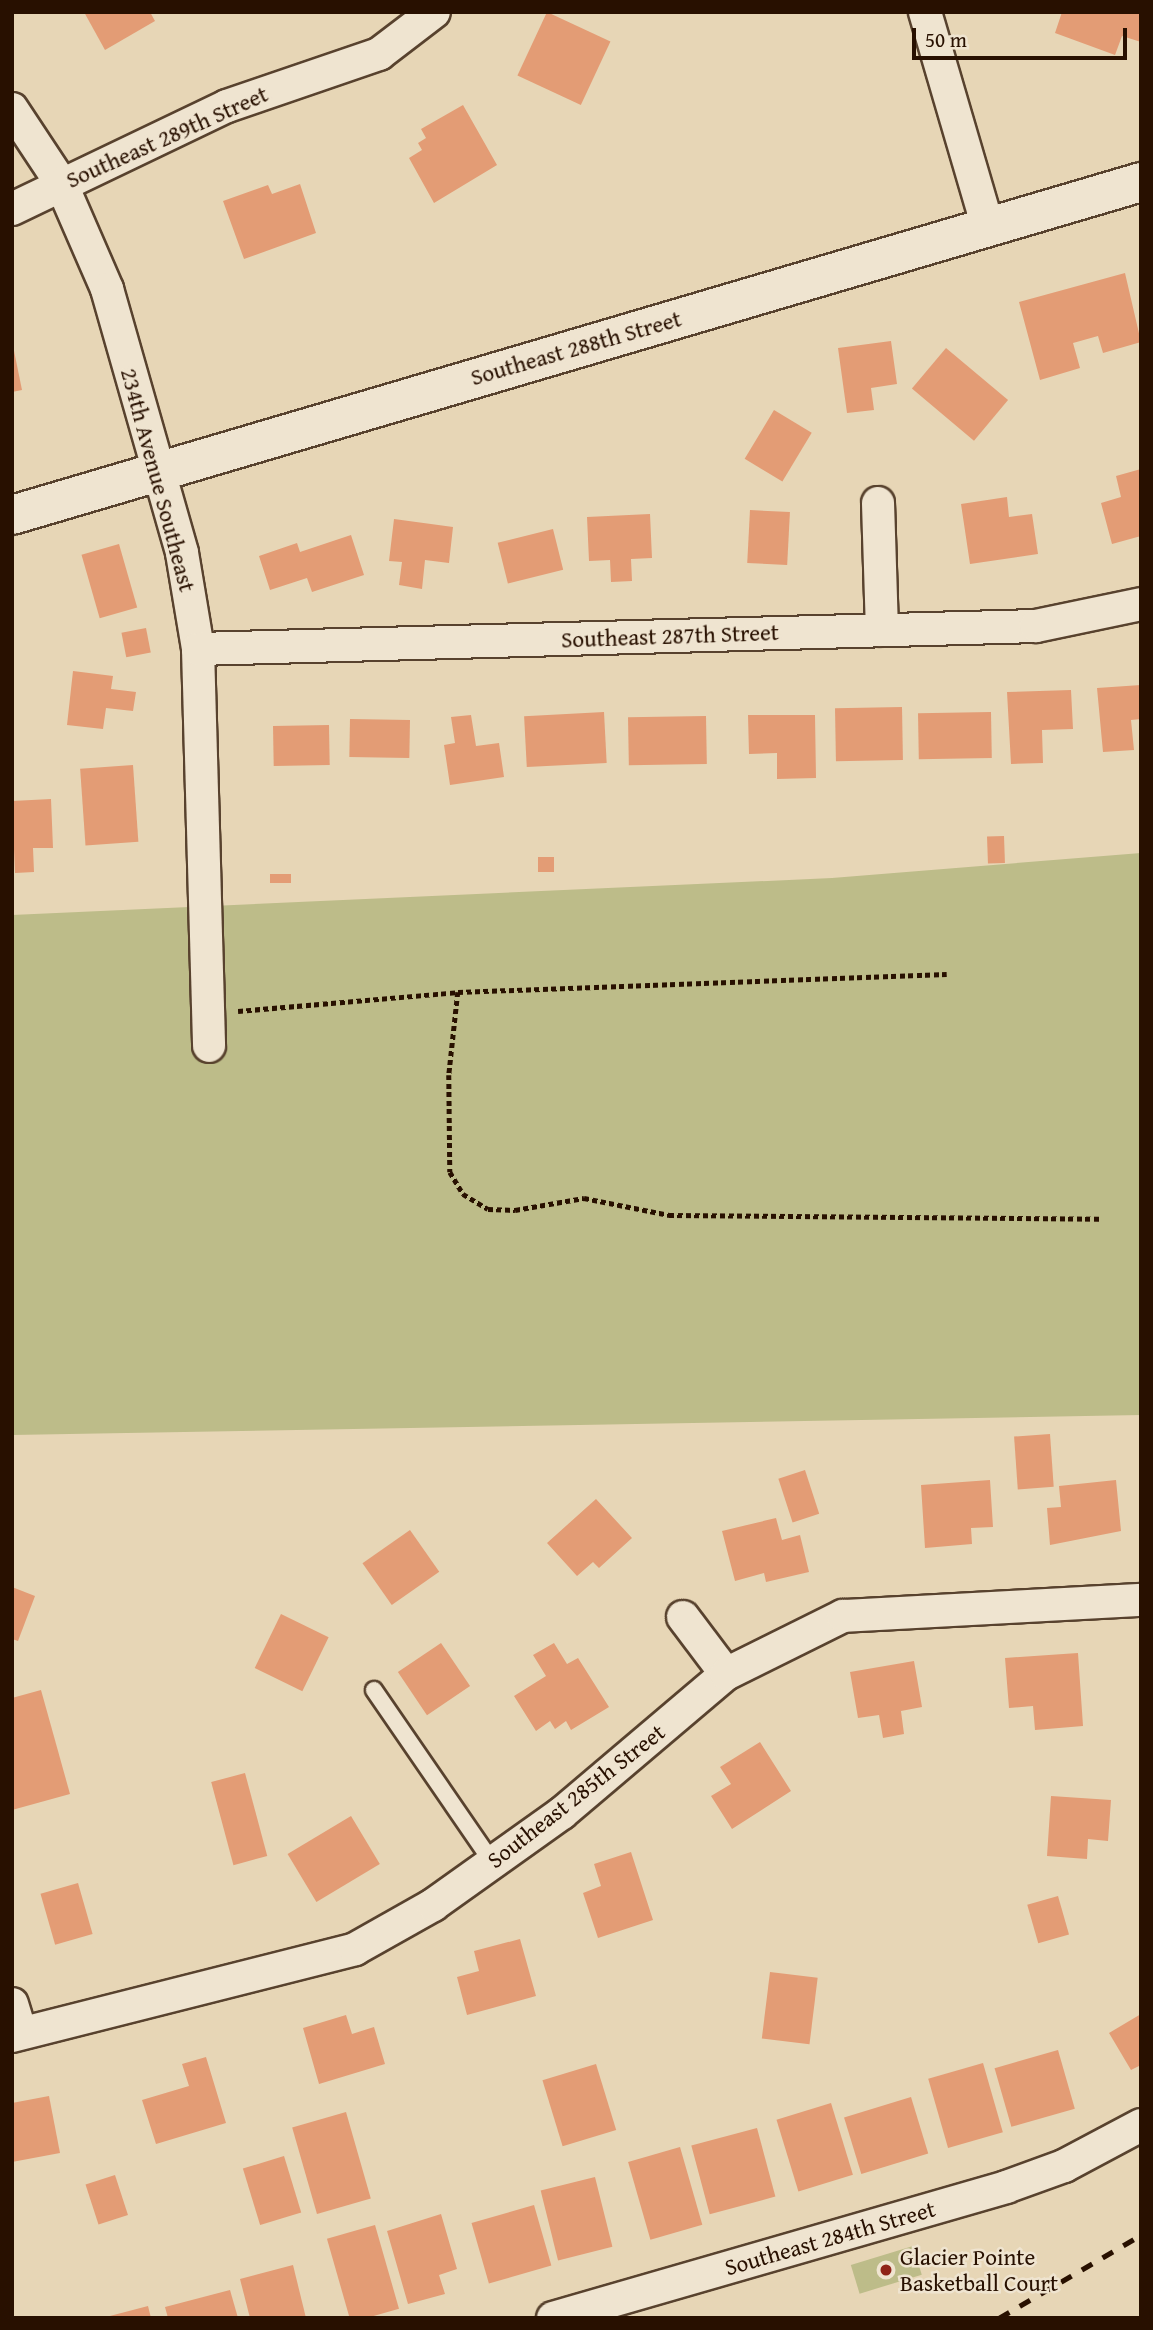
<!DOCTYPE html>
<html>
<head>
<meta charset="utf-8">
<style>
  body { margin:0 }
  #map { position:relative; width:1153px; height:2330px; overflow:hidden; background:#e7d6b6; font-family:"Gentium Book Plus",serif }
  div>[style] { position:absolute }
  .green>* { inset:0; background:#bdbc89; transform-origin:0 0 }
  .building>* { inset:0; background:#e39c75; transform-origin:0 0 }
  .path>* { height:4.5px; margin-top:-2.25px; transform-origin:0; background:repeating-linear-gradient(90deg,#281000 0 5px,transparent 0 8.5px) }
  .roads { filter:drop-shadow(2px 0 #58422e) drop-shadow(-2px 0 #58422e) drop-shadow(0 2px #58422e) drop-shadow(0 -2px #58422e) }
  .lane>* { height:16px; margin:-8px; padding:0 8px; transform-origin:8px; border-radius:8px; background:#efe4d0 }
  .street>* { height:32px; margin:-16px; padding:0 16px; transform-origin:16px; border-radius:16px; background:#efe4d0 }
  .secondary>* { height:38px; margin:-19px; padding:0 19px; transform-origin:19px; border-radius:19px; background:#efe4d0 }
  .rail>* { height:5px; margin-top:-2.5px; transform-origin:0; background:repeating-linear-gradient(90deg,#281000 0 12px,transparent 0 24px) }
  .dots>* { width:19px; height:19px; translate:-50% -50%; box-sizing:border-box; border:4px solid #efe4d0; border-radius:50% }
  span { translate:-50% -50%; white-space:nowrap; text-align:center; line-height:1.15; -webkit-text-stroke:5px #efe4d0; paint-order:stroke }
  .street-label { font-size:23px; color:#281000 }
  .poi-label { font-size:23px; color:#281000 }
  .left { translate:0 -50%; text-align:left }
  .frame { position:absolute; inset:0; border:14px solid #281000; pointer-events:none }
  .scale { position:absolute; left:912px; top:28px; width:215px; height:32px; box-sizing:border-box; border:4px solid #281000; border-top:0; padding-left:9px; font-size:21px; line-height:24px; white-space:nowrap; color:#281000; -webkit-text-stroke:5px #efe4d0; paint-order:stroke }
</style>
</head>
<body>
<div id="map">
  <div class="green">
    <i style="clip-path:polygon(1141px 853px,1141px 1415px,12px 1435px,12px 915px,832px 878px)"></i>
    <i style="left:913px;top:2246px;width:30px;height:65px;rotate:73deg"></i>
  </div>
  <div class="building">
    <i style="clip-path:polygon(84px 12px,150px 12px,155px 21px,105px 50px)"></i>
    <i style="left:547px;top:12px;width:70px;height:70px;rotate:25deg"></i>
    <i style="clip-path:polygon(1062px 12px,1141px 12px,1141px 42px,1122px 36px,1115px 55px,1055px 33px)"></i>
    <i style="clip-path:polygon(463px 105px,497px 165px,434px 203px,409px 158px,422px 150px,418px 143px,426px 138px,421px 129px)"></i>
    <i style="clip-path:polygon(300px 184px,316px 233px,244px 259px,223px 201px,268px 185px,272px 194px)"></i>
    <i style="clip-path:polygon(1125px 273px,1141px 342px,1103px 353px,1098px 336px,1073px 343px,1080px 368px,1040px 380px,1019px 302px)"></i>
    <i style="clip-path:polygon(12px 341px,22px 390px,12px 392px)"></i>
    <i style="clip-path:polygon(891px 341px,897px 384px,871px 388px,874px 410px,847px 413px,838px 348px)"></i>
    <i style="left:946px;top:348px;width:81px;height:53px;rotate:40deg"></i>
    <i style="left:774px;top:410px;width:44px;height:57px;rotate:31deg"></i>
    <i style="clip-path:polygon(1141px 469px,1141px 536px,1112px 544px,1101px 503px,1121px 497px,1116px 476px)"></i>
    <i style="clip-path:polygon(1007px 497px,1009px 517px,1032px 514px,1038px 554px,970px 564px,961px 504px)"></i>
    <i style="left:750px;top:510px;width:40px;height:53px;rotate:3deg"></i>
    <i style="clip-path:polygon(650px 514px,652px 558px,631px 559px,632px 581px,611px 582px,610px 560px,589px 561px,587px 517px)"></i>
    <i style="clip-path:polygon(394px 519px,453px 527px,449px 563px,425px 560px,422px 589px,399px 585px,402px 562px,389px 561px)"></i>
    <i style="left:553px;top:529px;width:42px;height:57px;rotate:76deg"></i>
    <i style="clip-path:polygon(351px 535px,364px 575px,312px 592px,307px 578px,270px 590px,259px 556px,297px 543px,300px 552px)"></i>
    <i style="left:119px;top:544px;width:66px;height:39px;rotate:74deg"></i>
    <i style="left:146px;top:628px;width:25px;height:25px;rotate:79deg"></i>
    <i style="clip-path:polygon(73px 671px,113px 676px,111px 689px,136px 692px,133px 711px,106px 708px,103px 729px,67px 725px)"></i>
    <i style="clip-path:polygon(1141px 685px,1141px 719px,1131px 720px,1134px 750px,1103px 752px,1097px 688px)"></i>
    <i style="clip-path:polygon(1071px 690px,1073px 729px,1042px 730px,1043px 763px,1011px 764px,1007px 692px)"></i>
    <i style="left:902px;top:707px;width:53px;height:67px;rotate:89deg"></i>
    <i style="left:604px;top:712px;width:51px;height:80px;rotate:87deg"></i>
    <i style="left:991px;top:712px;width:46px;height:73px;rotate:89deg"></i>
    <i style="clip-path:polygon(471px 715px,476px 746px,499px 743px,504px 777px,450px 785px,444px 745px,455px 743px,451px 717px)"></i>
    <i style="clip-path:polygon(748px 715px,815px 715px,816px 778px,777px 779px,777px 753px,749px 754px)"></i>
    <i style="left:706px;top:716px;width:48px;height:78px;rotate:89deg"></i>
    <i style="left:350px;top:719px;width:60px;height:38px;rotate:1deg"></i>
    <i style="left:329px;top:725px;width:40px;height:56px;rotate:89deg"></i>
    <i style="left:133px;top:765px;width:77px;height:53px;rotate:86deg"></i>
    <i style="clip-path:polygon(51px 799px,53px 848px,33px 848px,34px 872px,15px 873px,12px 801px)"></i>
    <i style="left:1004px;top:836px;width:27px;height:17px;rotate:88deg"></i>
    <i style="left:554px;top:857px;width:15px;height:16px;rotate:90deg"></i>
    <i style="left:270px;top:874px;width:21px;height:9px"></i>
    <i style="left:1050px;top:1434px;width:53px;height:36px;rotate:86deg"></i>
    <i style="left:805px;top:1470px;width:46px;height:28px;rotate:72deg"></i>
    <i style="clip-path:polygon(990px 1480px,993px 1527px,971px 1528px,972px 1544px,925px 1548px,921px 1485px)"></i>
    <i style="clip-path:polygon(1116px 1480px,1121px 1531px,1050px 1545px,1047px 1508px,1061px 1507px,1059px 1486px)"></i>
    <i style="clip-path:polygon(596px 1499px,632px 1538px,599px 1568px,593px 1562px,577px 1576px,547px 1543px)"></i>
    <i style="clip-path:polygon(776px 1518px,782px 1540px,800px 1535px,809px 1572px,766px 1582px,764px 1573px,735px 1581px,722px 1531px)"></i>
    <i style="left:410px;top:1530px;width:51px;height:58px;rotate:55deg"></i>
    <i style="clip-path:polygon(12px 1587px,35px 1596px,18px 1641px,12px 1639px)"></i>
    <i style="left:281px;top:1614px;width:53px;height:60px;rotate:26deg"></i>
    <i style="left:441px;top:1643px;width:52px;height:52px;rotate:56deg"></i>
    <i style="clip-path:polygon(554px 1643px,567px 1664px,578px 1658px,609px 1707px,571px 1730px,566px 1721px,555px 1729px,550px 1721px,536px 1731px,514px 1696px,546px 1676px,533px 1655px)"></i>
    <i style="clip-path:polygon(1078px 1653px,1083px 1726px,1035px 1730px,1033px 1706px,1009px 1708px,1005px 1658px)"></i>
    <i style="clip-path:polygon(914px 1661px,922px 1707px,901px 1711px,904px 1734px,883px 1738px,879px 1715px,858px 1718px,850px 1672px)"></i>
    <i style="clip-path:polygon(41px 1690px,70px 1794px,12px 1810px,12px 1698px)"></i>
    <i style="clip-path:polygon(760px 1742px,791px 1791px,732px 1829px,711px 1796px,731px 1784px,720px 1767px)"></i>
    <i style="left:245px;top:1773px;width:86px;height:35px;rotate:75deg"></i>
    <i style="clip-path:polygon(1051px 1796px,1111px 1800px,1108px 1841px,1088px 1839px,1087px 1859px,1047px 1856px)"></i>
    <i style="left:351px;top:1816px;width:56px;height:74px;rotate:59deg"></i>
    <i style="clip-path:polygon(631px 1852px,653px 1920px,598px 1938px,583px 1893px,601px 1886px,594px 1864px)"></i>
    <i style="left:78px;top:1883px;width:53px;height:39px;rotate:74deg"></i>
    <i style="left:1058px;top:1896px;width:40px;height:32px;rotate:74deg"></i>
    <i style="clip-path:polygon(520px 1939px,536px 1996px,467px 2015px,457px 1977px,479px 1971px,474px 1951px)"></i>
    <i style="left:770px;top:1972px;width:48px;height:67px;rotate:7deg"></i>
    <i style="clip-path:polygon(1141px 2014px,1141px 2065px,1131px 2070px,1109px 2033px)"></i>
    <i style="clip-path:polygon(346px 2015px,352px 2034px,374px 2027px,385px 2064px,319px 2084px,303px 2028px)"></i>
    <i style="left:1058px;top:2050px;width:61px;height:66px;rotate:74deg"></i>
    <i style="clip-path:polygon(206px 2057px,226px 2123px,156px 2144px,142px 2100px,189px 2086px,182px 2064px)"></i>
    <i style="left:983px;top:2063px;width:72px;height:57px;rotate:74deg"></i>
    <i style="left:596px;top:2064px;width:69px;height:56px;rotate:73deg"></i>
    <i style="clip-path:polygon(49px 2096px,60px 2153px,12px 2162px,12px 2103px)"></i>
    <i style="left:911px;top:2097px;width:59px;height:70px;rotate:73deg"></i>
    <i style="left:831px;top:2103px;width:75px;height:57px;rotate:73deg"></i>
    <i style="left:346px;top:2112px;width:90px;height:56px;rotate:74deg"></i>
    <i style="left:757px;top:2128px;width:71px;height:68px;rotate:75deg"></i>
    <i style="left:680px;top:2147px;width:81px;height:54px;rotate:74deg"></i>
    <i style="left:284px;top:2156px;width:59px;height:43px;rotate:73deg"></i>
    <i style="left:115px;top:2175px;width:42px;height:31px;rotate:72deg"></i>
    <i style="left:595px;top:2177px;width:72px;height:56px;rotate:76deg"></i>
    <i style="left:534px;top:2205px;width:63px;height:65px;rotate:74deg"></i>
    <i style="clip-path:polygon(441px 2214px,457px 2269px,439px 2275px,445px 2294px,408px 2304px,387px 2231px)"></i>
    <i style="left:375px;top:2225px;width:87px;height:50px;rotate:74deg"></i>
    <i style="clip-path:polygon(293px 2265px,306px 2318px,250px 2318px,240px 2279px)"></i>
    <i style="clip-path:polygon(230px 2290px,238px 2318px,168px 2318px,165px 2307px)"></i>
    <i style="clip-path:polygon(148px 2306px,151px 2318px,106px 2318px,106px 2317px)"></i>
  </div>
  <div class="path">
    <i style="left:458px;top:992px;width:83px;rotate:96.2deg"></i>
    <i style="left:449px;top:1075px;width:97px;rotate:89.4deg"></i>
    <i style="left:450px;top:1172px;width:26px;rotate:59deg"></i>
    <i style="left:463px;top:1194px;width:29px;rotate:31deg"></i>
    <i style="left:488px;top:1209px;width:27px;rotate:2deg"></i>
    <i style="left:515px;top:1210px;width:70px;rotate:-9.9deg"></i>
    <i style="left:584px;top:1198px;width:87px;rotate:11.3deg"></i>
    <i style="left:669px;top:1215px;width:431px;rotate:0.5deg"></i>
    <i style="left:238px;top:1011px;width:221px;rotate:-4.9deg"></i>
    <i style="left:458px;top:992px;width:489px;rotate:-2.1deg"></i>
  </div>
  <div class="roads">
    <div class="lane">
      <i style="left:374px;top:1690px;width:210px;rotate:55.5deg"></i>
    </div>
    <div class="street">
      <i style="left:925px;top:12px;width:224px;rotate:73.7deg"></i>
      <i style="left:12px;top:109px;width:89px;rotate:56.5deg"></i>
      <i style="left:61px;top:183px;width:116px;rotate:66.5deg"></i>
      <i style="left:107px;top:289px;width:274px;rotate:74.1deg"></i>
      <i style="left:182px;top:553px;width:97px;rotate:80.5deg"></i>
      <i style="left:198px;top:649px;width:397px;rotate:88.4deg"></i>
      <i style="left:12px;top:209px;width:238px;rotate:-25.6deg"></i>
      <i style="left:227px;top:106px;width:161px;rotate:-18.9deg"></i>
      <i style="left:379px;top:54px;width:69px;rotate:-37.4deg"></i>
      <i style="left:878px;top:503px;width:127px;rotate:88.2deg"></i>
      <i style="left:198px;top:649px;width:838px;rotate:-1.57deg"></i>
      <i style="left:1036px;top:626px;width:107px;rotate:-11.8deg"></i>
      <i style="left:683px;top:1617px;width:71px;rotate:53deg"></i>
      <i style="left:12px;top:2004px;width:30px;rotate:73deg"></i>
      <i style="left:12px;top:2036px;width:354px;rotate:-14.2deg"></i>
      <i style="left:355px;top:1949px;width:90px;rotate:-29.4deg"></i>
      <i style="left:433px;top:1905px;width:158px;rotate:-35.5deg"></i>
      <i style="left:562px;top:1813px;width:215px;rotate:-40.3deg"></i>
      <i style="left:726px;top:1674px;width:131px;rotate:-26.4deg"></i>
      <i style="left:843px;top:1616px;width:298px;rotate:-3.1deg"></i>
      <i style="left:553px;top:2318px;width:472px;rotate:-16.1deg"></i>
      <i style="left:1006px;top:2187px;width:62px;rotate:-19.9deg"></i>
      <i style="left:1064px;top:2166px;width:87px;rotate:-28deg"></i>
    </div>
    <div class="secondary">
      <i style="left:12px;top:515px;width:1177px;rotate:-16.43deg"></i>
    </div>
  </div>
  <div class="rail">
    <i style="left:999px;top:2318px;width:164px;rotate:-30.3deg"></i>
  </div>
  <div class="dots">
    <i style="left:886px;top:2270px;background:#8f2418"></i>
  </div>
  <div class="street-label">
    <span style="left:167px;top:137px;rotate:-24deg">Southeast 289th Street</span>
    <span style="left:576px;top:348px;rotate:-16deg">Southeast 288th Street</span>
    <span style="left:158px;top:480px;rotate:75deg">234th Avenue Southeast</span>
    <span style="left:670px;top:636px;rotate:-2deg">Southeast 287th Street</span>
    <span style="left:576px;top:1796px;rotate:-38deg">Southeast 285th Street</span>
    <span style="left:830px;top:2238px;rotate:-16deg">Southeast 284th Street</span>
  </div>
  <div class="poi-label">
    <span class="left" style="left:900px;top:2270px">Glacier Pointe<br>Basketball Court</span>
  </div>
  <div class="frame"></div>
  <div class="scale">50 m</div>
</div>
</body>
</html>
